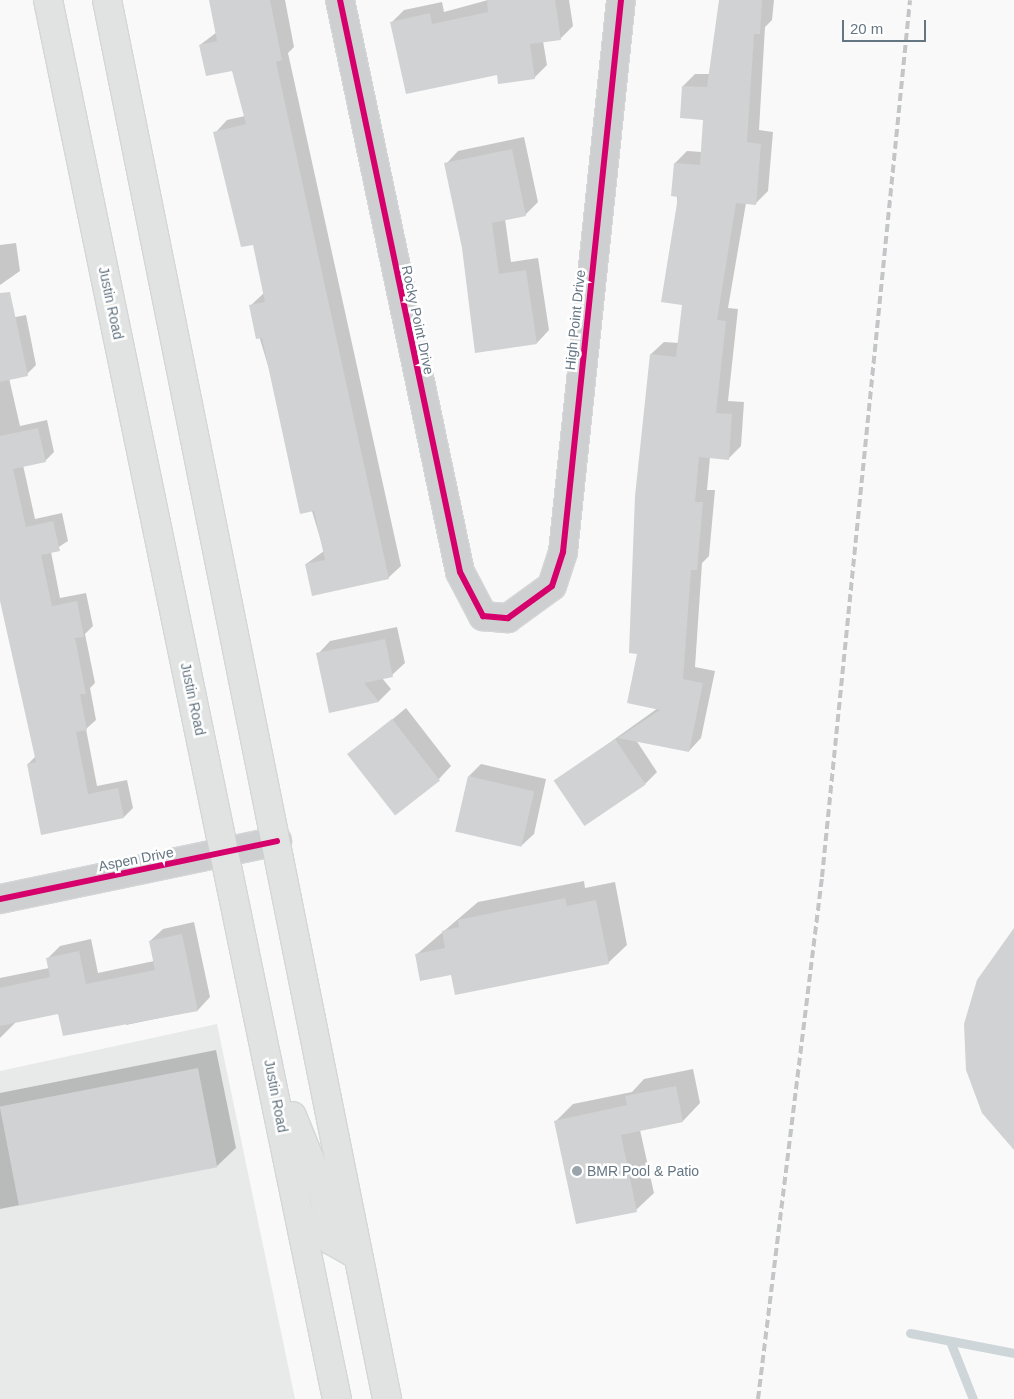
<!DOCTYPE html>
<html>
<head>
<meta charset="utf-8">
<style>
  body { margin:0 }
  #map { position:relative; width:1014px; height:1399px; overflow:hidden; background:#f9f9f9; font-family:Arial,sans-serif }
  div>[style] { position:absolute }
  .built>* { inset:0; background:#e8e9e9 }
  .shadow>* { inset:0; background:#0003 }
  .stream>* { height:9px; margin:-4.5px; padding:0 4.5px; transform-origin:4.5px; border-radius:4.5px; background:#ced6d9 }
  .building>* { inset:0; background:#d0d2d3; transform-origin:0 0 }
  .roads { filter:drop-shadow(1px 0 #d5d6d7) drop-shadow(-1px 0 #d5d6d7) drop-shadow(0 1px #d5d6d7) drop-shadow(0 -1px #d5d6d7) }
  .minor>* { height:28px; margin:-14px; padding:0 14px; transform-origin:14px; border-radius:14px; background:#cecfd0 }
  .major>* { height:28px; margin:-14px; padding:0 14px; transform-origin:14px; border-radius:14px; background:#e1e2e2 }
  .rail>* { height:4px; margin-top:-2px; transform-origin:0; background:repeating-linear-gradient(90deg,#c3c5c6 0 8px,transparent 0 12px) }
  .cycleway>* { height:6px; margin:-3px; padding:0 3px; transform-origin:3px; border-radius:3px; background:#d6006c }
  .dots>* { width:14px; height:14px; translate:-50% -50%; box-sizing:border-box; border:2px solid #fff; border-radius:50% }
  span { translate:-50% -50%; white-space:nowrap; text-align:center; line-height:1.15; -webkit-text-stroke:5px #fff; paint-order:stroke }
  .street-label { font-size:14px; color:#657683 }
  .poi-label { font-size:14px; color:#657683 }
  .left { translate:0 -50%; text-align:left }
  .scale { position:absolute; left:842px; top:20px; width:84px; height:22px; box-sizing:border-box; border:2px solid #657683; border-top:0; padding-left:6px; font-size:15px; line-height:18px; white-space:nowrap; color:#657683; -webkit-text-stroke:4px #fff; paint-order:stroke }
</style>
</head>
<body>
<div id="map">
  <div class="built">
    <i style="clip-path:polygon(217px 1024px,295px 1399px,0 1399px,0 1071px)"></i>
  </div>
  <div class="shadow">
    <i style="clip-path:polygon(210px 0,285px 0,294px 47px,288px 53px,401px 566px,388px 578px,306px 564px,324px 551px,250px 306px,264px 293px,254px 244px,215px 133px,227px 120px,245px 116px,233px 69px,200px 45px,217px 32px)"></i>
    <i style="clip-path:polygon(488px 0,569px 0,573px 26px,560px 39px,543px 41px,547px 65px,534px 78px,498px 73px,392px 22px,404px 10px,442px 2px,444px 12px)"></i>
    <i style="clip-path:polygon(720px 0,774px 0,772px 20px,765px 27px,759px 130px,773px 132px,768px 191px,755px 204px,746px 203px,728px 308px,738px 309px,728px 401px,744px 402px,741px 446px,728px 459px,710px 457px,707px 490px,715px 490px,709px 556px,702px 563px,695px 667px,715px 671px,701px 738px,689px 751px,636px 740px,657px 772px,645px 784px,556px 781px,658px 708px,638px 653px,636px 496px,651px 354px,664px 342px,679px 343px,683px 304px,675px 163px,687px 151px,702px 152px,705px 119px,683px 86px,695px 74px,710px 74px)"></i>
    <i style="clip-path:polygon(524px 137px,538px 202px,525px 215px,505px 219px,511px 262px,538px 258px,549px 330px,537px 343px,464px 248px,446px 164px,458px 151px)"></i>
    <i style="clip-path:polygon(16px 243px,20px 271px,0 285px,0 245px)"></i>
    <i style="clip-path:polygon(26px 315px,36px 365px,27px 374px,9px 378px,20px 426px,47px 420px,54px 452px,45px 461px,23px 465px,35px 519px,62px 513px,68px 541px,51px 552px,60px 598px,86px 593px,93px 626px,85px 634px,95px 683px,90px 688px,96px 720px,86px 729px,97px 786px,127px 780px,133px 808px,124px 817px,28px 764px,36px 756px,0 595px,0 320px)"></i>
    <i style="clip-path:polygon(397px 627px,405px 663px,392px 675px,382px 678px,391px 689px,379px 701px,330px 712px,318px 654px,330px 641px)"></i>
    <i style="clip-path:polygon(406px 708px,451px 766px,439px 779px,350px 755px)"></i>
    <i style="clip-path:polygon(481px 764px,546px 779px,534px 834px,521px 846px,469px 776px)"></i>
    <i style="clip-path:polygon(584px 881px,585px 888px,615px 882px,627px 945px,608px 963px,452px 974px,417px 954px,478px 902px)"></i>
    <i style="clip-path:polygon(194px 922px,210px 997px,198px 1010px,126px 1025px,126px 1021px,59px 1012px,17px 1021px,0 1038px,0 978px,49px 968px,47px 959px,60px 946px,91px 939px,98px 973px,154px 961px,150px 941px,163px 929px)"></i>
    <i style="clip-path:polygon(216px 1050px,236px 1148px,217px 1166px,0 1209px,0 1093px)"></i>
    <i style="clip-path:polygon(693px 1069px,700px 1103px,683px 1121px,640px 1130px,654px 1193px,636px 1210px,556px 1121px,573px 1104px,632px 1092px,644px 1079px)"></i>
  </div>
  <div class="stream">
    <i style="left:910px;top:1333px;width:106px;rotate:10.9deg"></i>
    <i style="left:950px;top:1341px;width:62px;rotate:68.4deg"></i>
  </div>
  <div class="building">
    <i style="clip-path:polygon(209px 0,270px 0,282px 60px,276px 62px,389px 579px,312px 596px,305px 564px,325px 560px,314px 511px,300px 514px,262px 338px,256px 339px,249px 305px,265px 302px,253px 245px,241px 247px,213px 132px,246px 124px,232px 71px,206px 76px,199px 45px,217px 41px)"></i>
    <i style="clip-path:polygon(487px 0,555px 0,561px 40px,530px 44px,535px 79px,498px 84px,497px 75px,406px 94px,390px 22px,430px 13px,432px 24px,488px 12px)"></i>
    <i style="clip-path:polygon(719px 0,762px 0,760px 34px,754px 34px,747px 142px,761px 144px,756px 205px,736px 203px,717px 320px,726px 321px,716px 413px,732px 414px,729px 460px,699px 457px,695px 502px,703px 502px,697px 570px,691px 570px,683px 679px,703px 683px,689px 752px,618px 738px,660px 710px,627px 703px,637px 654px,629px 653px,635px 496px,650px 354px,676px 357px,682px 305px,661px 302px,678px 197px,671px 196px,674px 163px,700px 165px,703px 120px,680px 118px,682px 86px,707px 87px)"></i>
    <i style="clip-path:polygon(512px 149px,526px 216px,492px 223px,499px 274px,526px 270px,537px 344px,475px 353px,462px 248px,444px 163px)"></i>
    <i style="clip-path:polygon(10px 292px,28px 376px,0 382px,0 293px)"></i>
    <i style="clip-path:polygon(38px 428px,46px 462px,13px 469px,26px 527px,53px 521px,60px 551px,41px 555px,52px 606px,77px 601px,84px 637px,75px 638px,86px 694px,80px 694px,87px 730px,76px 732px,88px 794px,118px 788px,124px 818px,41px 835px,27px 764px,36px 762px,0 601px,0 436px)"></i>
    <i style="clip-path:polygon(385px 639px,393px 677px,364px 683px,379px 702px,329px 713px,316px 653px)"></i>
    <i style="left:392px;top:719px;width:78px;height:57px;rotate:52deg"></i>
    <i style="left:615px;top:739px;width:55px;height:74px;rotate:56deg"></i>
    <i style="left:468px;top:776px;width:68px;height:57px;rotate:13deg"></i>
    <i style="clip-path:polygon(565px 898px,567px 906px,596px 900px,609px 964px,455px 995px,451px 975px,420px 981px,415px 954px,445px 948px,442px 931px,459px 927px,458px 920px)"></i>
    <i style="clip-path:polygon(1014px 928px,1014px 1150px,982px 1113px,966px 1070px,964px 1024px,977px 980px)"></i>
    <i style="clip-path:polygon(182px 934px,198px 1011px,63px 1036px,58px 1014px,0 1026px,0 988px,50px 977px,46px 958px,79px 951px,86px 984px,155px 970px,149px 941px)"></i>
    <i style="left:198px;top:1068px;width:101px;height:202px;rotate:79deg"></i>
    <i style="clip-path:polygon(676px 1086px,683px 1122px,621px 1135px,637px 1212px,576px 1224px,554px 1121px,627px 1105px,625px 1096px)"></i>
  </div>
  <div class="roads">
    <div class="minor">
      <i style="left:340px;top:0;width:584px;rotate:78.15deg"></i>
      <i style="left:460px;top:572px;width:50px;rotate:62.4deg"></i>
      <i style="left:483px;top:616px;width:25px;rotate:5deg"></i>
      <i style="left:508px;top:618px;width:54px;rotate:-36deg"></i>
      <i style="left:552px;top:586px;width:36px;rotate:-72deg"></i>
      <i style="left:563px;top:552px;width:555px;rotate:-84deg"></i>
      <i style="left:0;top:899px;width:283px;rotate:-11.8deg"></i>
    </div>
    <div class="major">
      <i style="left:48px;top:0;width:1429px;rotate:78.33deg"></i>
      <i style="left:107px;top:0;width:1427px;rotate:78.68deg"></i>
      <i style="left:292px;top:1116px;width:85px;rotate:67.9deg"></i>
      <i style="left:324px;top:1195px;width:46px;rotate:81.2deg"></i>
      <i style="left:331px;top:1240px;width:30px;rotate:30deg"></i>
    </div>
  </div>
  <div class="rail">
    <i style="left:758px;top:1399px;width:526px;rotate:-83.01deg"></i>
    <i style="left:822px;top:877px;width:881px;rotate:-84.27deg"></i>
  </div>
  <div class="cycleway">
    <i style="left:340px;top:0;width:584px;rotate:78.15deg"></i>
    <i style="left:460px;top:572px;width:50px;rotate:62.4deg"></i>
    <i style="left:483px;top:616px;width:25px;rotate:5deg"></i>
    <i style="left:508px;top:618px;width:54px;rotate:-36deg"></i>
    <i style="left:552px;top:586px;width:36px;rotate:-72deg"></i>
    <i style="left:563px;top:552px;width:555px;rotate:-84deg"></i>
    <i style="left:0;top:899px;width:283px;rotate:-11.8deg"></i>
  </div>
  <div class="dots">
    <i style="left:577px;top:1171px;background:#99a4ac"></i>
  </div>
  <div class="street-label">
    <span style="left:111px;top:303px;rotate:78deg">Justin Road</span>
    <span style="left:418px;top:320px;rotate:78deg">Rocky Point Drive</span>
    <span style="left:575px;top:320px;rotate:-84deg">High Point Drive</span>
    <span style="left:193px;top:699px;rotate:78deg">Justin Road</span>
    <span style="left:136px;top:859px;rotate:-11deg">Aspen Drive</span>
    <span style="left:276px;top:1096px;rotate:79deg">Justin Road</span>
  </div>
  <div class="poi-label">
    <span class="left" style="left:587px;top:1171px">BMR Pool &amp; Patio</span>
  </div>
  <div class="scale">20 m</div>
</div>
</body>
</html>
